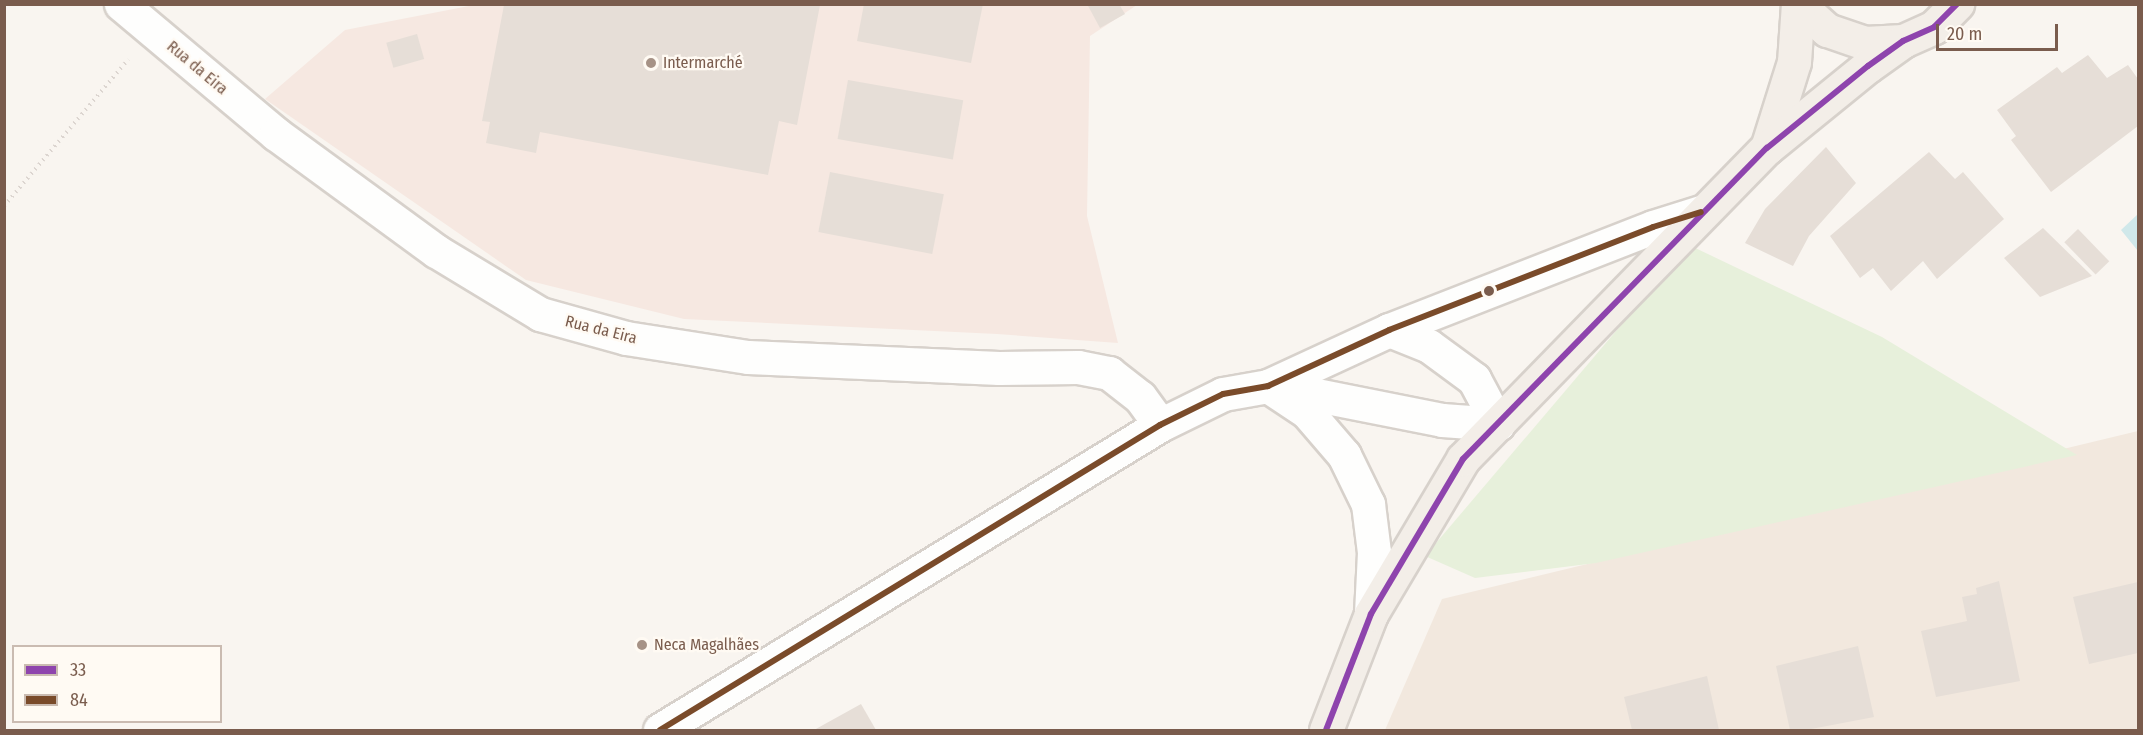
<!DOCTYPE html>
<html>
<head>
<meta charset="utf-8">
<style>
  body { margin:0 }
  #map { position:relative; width:2143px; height:735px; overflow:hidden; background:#f9f5f0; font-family:"Fira Sans Condensed",sans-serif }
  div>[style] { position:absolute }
  .residential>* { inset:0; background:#f2e8de }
  .commercial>* { inset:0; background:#f6e8e1 }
  .green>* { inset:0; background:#e7f0db }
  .water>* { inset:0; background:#d0e8ea }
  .building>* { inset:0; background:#e6ded7; transform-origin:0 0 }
  .path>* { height:4px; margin-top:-2px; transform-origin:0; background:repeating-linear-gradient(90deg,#dcd5d0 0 1.5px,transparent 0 6px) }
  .roads { filter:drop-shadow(2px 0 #d7d1cb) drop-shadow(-2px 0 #d7d1cb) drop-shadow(0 2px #d7d1cb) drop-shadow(0 -2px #d7d1cb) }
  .minor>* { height:33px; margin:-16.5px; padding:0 16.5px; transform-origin:16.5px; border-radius:16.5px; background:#fefefd }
  .major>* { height:33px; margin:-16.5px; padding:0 16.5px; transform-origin:16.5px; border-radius:16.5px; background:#f3eee8 }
  .bus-1>* { height:6px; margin:-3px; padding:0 3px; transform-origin:3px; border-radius:3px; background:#8e44ad }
  .bus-2>* { height:6px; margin:-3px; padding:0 3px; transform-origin:3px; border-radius:3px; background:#7a4b2a }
  .dots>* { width:16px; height:16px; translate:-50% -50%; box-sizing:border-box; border:3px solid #fffaf3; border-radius:50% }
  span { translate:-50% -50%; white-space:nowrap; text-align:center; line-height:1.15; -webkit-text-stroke:4.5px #fffaf3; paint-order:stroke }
  .poi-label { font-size:16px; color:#7a5c4d }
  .left { translate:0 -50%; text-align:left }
  .street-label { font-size:16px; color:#7a5c4d }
  .frame { position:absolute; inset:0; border:6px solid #7a5c4d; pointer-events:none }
  .legend { position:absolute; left:12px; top:645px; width:210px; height:78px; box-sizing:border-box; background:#fffaf3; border:2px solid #cabbb1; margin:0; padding:8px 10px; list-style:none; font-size:18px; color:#7a5c4d }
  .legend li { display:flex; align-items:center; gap:12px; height:30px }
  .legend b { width:30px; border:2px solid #cabbb1 }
  .scale { position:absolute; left:1936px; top:24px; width:122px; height:27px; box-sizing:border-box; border:3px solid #7a5c4d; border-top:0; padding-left:8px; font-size:18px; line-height:21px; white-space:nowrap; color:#7a5c4d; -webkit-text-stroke:4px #fffaf3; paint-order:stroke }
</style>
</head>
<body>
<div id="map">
  <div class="residential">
    <i style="clip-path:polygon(2138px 431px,2138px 730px,1385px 730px,1442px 599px)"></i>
  </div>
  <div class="commercial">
    <i style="clip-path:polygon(474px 5px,1137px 5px,1090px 36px,1087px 216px,1118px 343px,997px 334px,684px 319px,526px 280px,265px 99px,345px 30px)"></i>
  </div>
  <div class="green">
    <i style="clip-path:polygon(1689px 245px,1882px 337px,2077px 455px,1596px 563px,1475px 578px,1425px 556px)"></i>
  </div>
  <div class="water">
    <i style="clip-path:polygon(2138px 214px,2138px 251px,2121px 230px)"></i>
  </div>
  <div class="building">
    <i style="clip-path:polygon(864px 4px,983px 4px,971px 63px,857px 41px)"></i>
    <i style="clip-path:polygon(1087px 4px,1119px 4px,1125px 14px,1100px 28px)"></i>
    <i style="clip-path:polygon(504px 5px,820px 5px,797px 125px,779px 121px,768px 175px,540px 132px,536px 153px,486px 143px,490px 122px,482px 121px)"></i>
    <i style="left:417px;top:34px;width:26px;height:32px;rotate:74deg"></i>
    <i style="clip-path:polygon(2088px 55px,2107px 78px,2128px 65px,2138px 79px,2138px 126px,2051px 192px,2011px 140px,2016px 136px,1997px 110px,2057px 67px,2062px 73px)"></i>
    <i style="left:848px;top:80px;width:117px;height:60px;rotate:10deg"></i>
    <i style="clip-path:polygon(1826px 147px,1856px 183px,1809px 236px,1793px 266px,1745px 243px,1765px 209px)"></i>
    <i style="clip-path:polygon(1929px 152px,1955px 179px,1963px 172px,2004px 219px,1937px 279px,1923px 261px,1891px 291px,1873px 268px,1860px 278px,1830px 236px)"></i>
    <i style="left:830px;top:172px;width:116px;height:61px;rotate:11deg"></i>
    <i style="clip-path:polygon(2043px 228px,2092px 276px,2040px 297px,2004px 258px)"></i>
    <i style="left:2078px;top:229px;width:45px;height:19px;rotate:46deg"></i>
    <i style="clip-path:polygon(1999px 581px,2020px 681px,1936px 697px,1921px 631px,1967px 621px,1962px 597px,1977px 594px,1976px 588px)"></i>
    <i style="clip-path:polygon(2138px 582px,2138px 653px,2089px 664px,2073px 597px)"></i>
    <i style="clip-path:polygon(1858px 646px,1874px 717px,1806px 730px,1790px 730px,1776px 666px)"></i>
    <i style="clip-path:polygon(1707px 676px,1719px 730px,1632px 730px,1624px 697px)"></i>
    <i style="clip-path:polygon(861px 704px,876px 730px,814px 730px)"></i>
  </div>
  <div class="path">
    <i style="left:4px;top:206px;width:192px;rotate:-49.7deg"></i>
  </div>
  <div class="roads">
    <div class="minor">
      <i style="left:121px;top:4px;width:202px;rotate:40deg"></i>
      <i style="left:276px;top:134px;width:198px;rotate:36.2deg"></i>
      <i style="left:436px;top:251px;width:122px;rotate:31.2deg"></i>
      <i style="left:540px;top:314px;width:89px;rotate:15.6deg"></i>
      <i style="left:626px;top:338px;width:123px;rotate:8.9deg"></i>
      <i style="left:748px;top:357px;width:251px;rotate:2.5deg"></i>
      <i style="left:999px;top:368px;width:79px;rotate:-0.7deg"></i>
      <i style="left:1078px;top:367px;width:32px;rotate:11deg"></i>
      <i style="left:1109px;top:373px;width:39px;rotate:38deg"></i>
      <i style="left:1140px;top:397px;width:34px;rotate:54deg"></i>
      <i style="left:1389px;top:330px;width:43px;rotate:21.8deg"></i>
      <i style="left:1429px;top:346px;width:56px;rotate:36.3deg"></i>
      <i style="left:1474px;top:379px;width:51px;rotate:61.9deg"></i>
      <i style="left:1268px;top:386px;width:47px;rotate:33.7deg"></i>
      <i style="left:1307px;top:412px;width:57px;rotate:49.3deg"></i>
      <i style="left:1344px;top:455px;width:55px;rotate:63.9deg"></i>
      <i style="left:1368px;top:504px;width:48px;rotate:82.9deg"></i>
      <i style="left:1374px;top:552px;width:62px;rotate:92.8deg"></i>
      <i style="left:1281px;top:388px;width:164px;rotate:11.2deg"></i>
      <i style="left:1442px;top:420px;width:56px;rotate:4.1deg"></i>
      <i style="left:660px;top:730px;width:586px;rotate:-31.38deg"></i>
      <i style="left:1160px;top:425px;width:70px;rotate:-26.2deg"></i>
      <i style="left:1223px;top:394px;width:46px;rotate:-10.1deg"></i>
      <i style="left:1268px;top:386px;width:133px;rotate:-24.8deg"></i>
      <i style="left:1389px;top:330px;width:283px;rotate:-21.3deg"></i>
      <i style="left:1653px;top:227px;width:50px;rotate:-17.4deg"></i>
    </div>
    <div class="major">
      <i style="left:1798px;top:4px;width:39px;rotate:42deg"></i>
      <i style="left:1827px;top:30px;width:39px;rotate:19deg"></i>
      <i style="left:1864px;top:43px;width:39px;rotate:-3deg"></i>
      <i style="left:1767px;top:148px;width:90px;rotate:-72.6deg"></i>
      <i style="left:1794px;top:62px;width:58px;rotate:-86.1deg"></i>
      <i style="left:1326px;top:730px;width:124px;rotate:-68.8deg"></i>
      <i style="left:1371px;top:614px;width:180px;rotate:-59.3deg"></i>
      <i style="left:1463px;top:459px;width:435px;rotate:-45.7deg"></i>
      <i style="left:1767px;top:148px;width:130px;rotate:-39.1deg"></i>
      <i style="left:1868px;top:66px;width:43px;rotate:-35.5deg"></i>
      <i style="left:1903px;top:41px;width:34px;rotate:-24deg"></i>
      <i style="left:1934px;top:27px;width:33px;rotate:-45deg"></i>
    </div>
  </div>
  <div class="bus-1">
    <i style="left:1326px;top:730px;width:124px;rotate:-68.8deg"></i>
    <i style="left:1371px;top:614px;width:180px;rotate:-59.3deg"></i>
    <i style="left:1463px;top:459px;width:435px;rotate:-45.7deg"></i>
    <i style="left:1767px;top:148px;width:130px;rotate:-39.1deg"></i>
    <i style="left:1868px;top:66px;width:43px;rotate:-35.5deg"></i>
    <i style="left:1903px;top:41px;width:34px;rotate:-24deg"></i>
    <i style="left:1934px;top:27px;width:33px;rotate:-45deg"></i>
  </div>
  <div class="bus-2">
    <i style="left:660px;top:730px;width:586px;rotate:-31.38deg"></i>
    <i style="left:1160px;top:425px;width:70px;rotate:-26.2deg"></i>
    <i style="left:1223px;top:394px;width:46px;rotate:-10.1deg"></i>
    <i style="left:1268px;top:386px;width:133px;rotate:-24.8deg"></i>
    <i style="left:1389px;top:330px;width:283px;rotate:-21.3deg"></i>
    <i style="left:1653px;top:227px;width:50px;rotate:-17.4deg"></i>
  </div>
  <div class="dots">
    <i style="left:651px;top:63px;background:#a69286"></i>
    <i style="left:1489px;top:291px;background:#7a5c4d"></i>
    <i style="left:642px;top:645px;background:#a69286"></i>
  </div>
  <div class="poi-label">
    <span class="left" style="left:663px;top:63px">Intermarché</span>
    <span class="left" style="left:654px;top:645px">Neca Magalhães</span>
  </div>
  <div class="street-label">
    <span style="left:197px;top:68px;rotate:40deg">Rua da Eira</span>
    <span style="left:601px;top:330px;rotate:14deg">Rua da Eira</span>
  </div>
  <div class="frame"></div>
  <ul class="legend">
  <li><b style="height:8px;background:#8e44ad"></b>33</li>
  <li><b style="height:8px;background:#7a4b2a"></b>84</li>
  </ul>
  <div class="scale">20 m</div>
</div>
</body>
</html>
